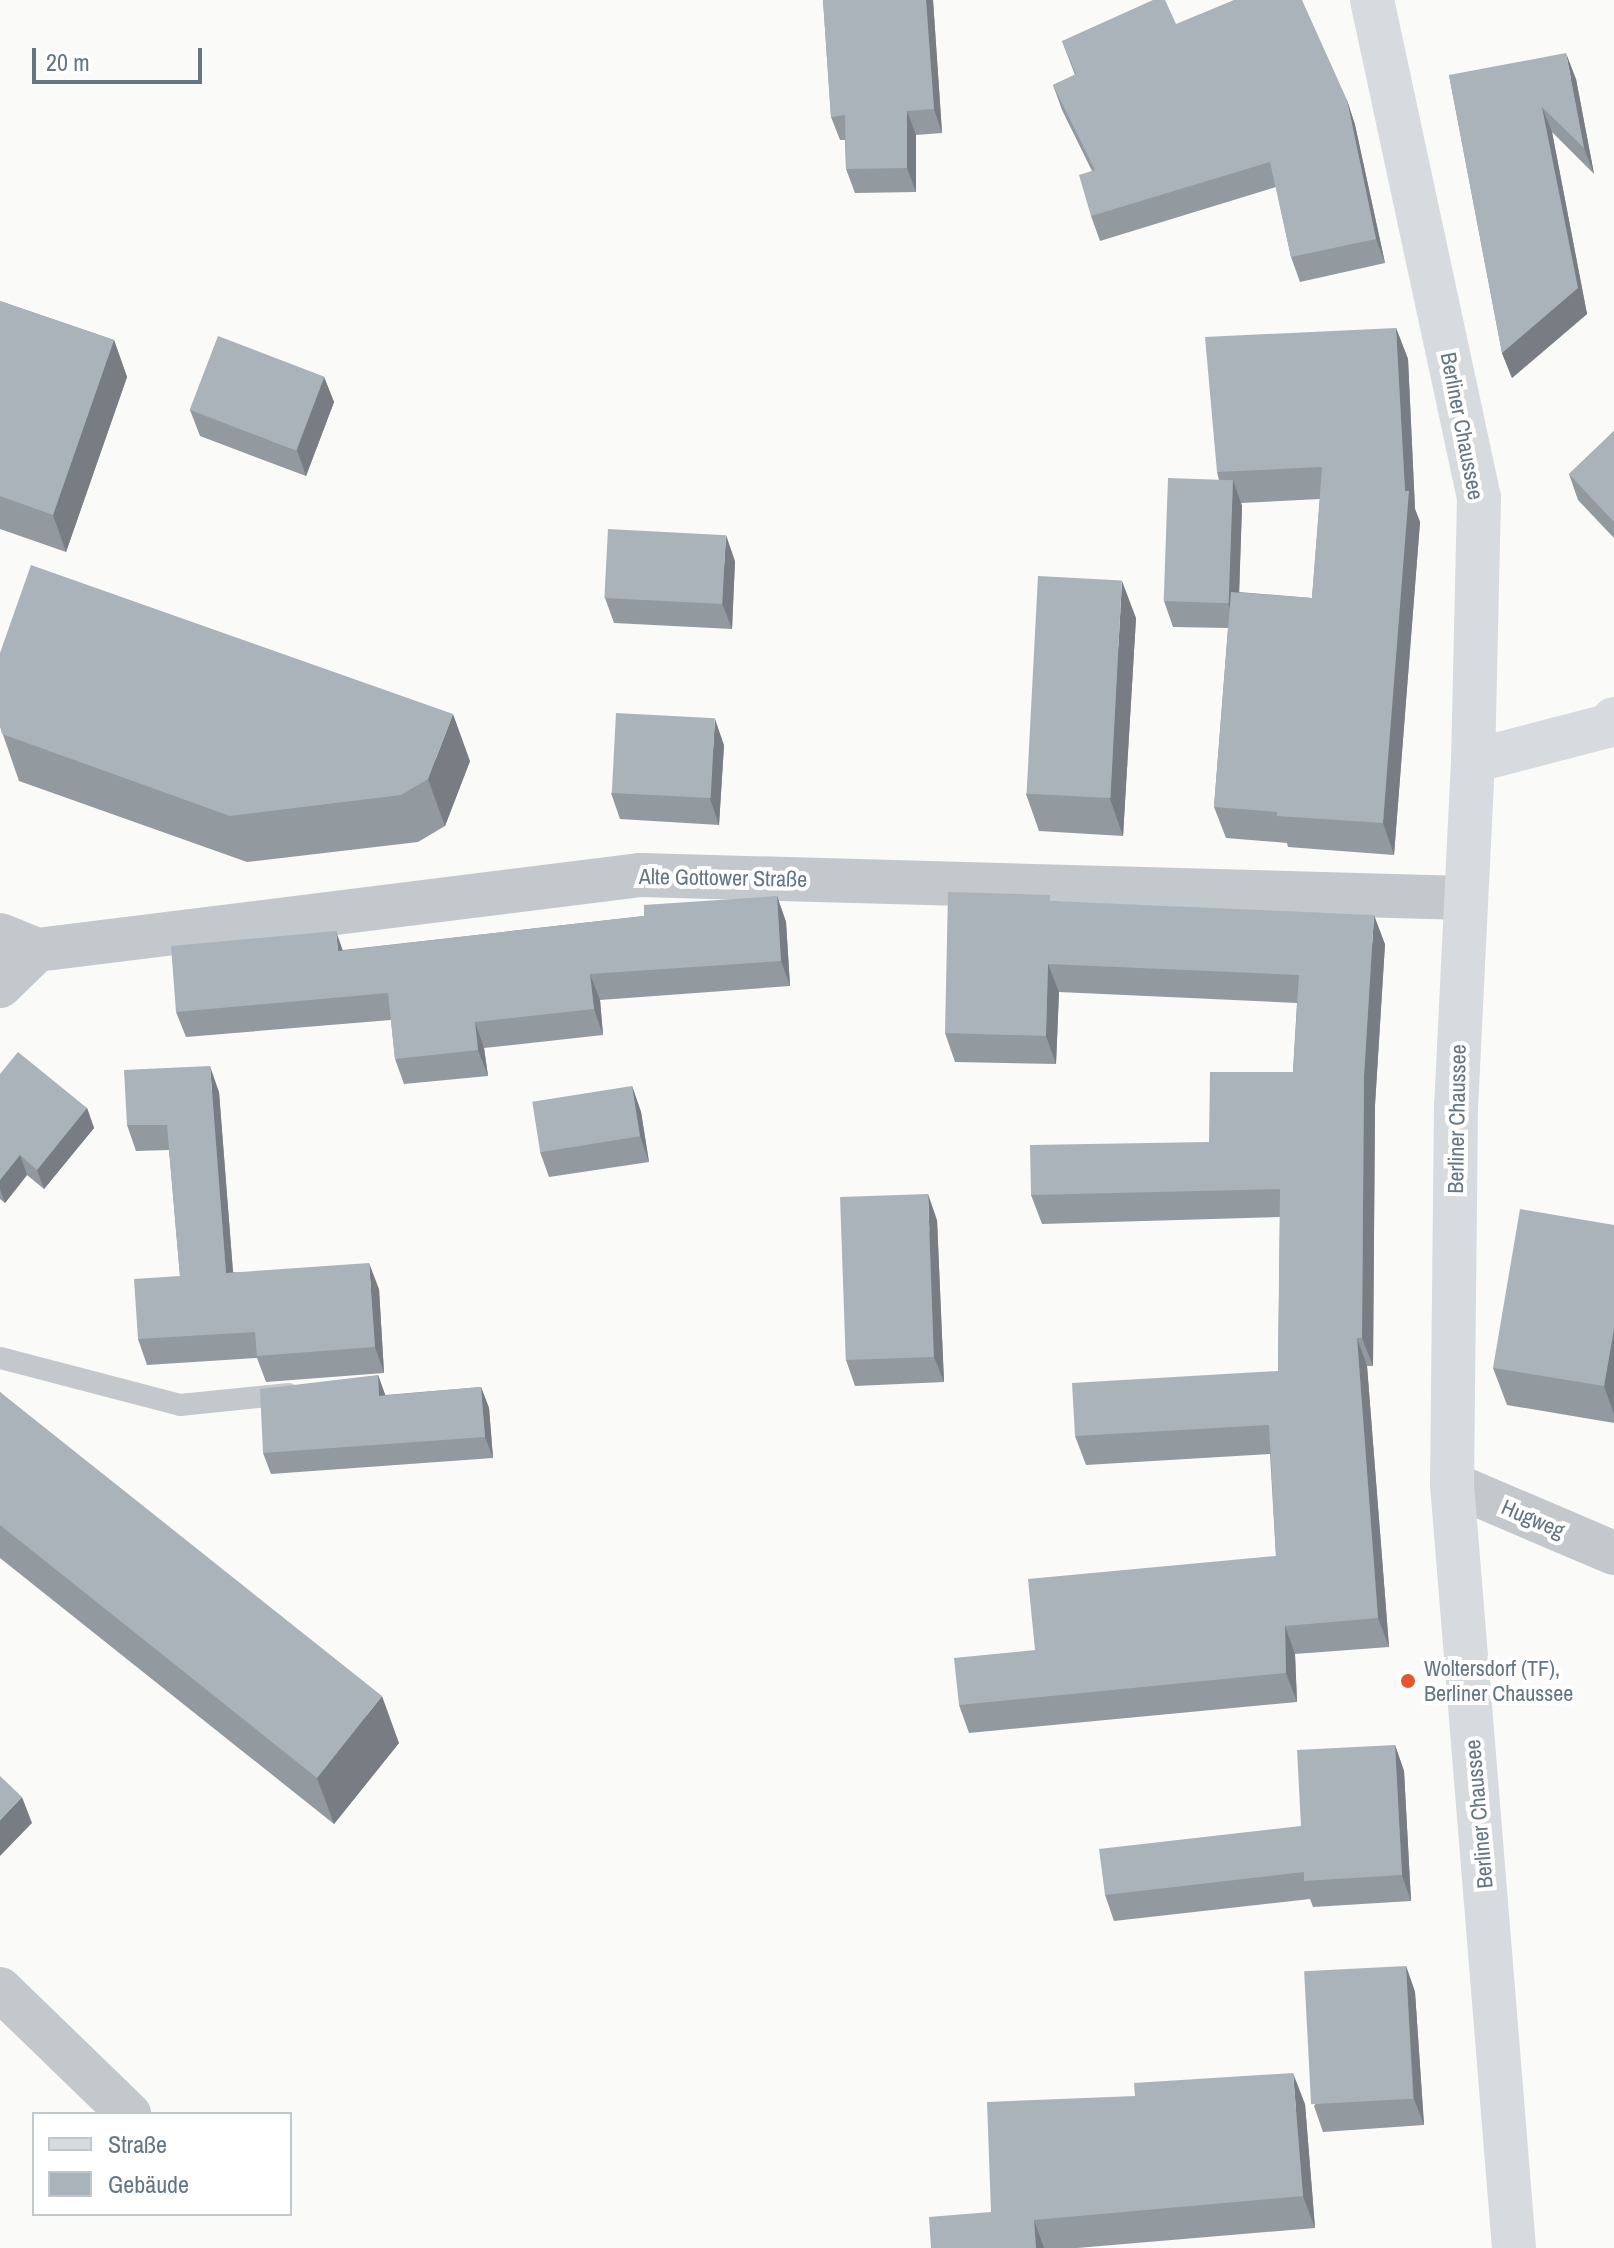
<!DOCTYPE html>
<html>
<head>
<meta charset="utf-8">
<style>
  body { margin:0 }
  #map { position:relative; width:1614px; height:2248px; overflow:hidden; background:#fafaf8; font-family:"Archivo Narrow",sans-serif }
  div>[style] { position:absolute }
  .lane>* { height:22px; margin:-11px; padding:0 11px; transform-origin:11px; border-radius:11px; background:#c3c8cc }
  .street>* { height:44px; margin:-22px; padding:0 22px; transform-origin:22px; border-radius:22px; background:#c3c8cc }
  .secondary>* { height:44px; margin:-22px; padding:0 22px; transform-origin:22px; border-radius:22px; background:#d6dbdf }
  .wall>* { inset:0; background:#929a9f }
  .shaded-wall>* { inset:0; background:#777d82 }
  .building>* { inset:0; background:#aab3b9; transform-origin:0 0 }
  .dots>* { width:22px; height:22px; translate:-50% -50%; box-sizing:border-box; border:4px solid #fff; border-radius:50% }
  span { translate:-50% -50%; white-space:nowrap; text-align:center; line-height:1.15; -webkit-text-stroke:8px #fff; paint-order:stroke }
  .street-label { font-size:22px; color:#657683 }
  .poi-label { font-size:22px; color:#657683 }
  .left { translate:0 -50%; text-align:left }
  .legend { position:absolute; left:32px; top:2112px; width:260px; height:104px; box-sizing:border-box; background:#fff; border:2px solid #c1c8cd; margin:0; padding:10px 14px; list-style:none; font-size:24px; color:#657683 }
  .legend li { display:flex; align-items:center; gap:16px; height:40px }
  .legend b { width:40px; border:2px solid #c1c8cd }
  .scale { position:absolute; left:32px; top:48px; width:170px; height:36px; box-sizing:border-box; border:4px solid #657683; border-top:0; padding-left:10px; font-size:24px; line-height:28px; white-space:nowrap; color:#657683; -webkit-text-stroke:6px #fff; paint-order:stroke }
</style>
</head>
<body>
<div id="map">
  <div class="lane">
    <i style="left:0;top:1358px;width:186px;rotate:14.6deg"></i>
    <i style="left:180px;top:1405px;width:109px;rotate:-5.8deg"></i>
  </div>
  <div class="street">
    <i style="left:0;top:935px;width:40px;rotate:22deg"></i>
    <i style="left:0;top:986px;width:52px;rotate:-44.2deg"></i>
    <i style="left:37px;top:950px;width:609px;rotate:-7.08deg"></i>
    <i style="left:641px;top:875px;width:824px;rotate:1.6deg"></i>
    <i style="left:1452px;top:1484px;width:176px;rotate:23.1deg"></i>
    <i style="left:0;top:1989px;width:180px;rotate:44.1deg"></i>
  </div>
  <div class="secondary">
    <i style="left:1372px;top:0;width:509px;rotate:77.87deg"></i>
    <i style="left:1479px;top:498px;width:263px;rotate:91.3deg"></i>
    <i style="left:1473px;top:761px;width:344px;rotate:92.8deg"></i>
    <i style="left:1456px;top:1105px;width:379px;rotate:90.6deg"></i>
    <i style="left:1452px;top:1484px;width:767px;rotate:85.36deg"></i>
    <i style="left:1473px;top:761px;width:138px;rotate:-14.6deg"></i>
    <i style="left:1607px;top:726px;width:10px;rotate:-45deg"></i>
  </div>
  <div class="wall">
    <i style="clip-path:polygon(823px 0,933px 0,942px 133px,916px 135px,916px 192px,855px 193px,846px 169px,845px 140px,840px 140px,831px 117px)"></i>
    <i style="clip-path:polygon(1176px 24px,1347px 100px,1355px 125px,1385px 263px,1300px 282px,1291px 257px,1276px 187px,1100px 241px,1091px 216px,1092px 171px,1062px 110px,1053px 85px,1075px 75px,1062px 41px)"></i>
    <i style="clip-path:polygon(1449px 75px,1576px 79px,1594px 174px,1552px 132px,1587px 314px,1512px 378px,1502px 353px)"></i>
    <i style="clip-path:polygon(0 301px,114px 340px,127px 377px,66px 552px,0 529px)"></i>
    <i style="clip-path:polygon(evenodd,1396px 328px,1408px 359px,1415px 509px,1420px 522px,1394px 855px,1288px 847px,1287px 843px,1226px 838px,1214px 807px,1228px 628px,1173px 627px,1164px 601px,1219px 480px,1217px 472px,1396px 328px,1320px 499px,1312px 598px,1239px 592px,1242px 506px,1241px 503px,1320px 499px)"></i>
    <i style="clip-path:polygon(324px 377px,334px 402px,306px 476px,200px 436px,190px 410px)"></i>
    <i style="clip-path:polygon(1614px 431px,1614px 538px,1578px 500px,1569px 474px)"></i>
    <i style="clip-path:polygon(735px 561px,732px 629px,614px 623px,605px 598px)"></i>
    <i style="clip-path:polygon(1136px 618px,1123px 836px,1039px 831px,1026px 794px)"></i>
    <i style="clip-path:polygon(0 726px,470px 761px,445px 826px,418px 842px,247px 862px,19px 781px)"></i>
    <i style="clip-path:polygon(724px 745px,719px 825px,620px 819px,611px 793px)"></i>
    <i style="clip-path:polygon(777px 896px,786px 922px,790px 986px,600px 1000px,603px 1035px,484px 1048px,488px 1076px,404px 1084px,395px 1059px,391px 1020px,186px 1037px,176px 1012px,343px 950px,644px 916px)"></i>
    <i style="clip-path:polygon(1053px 901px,1385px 944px,1375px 1105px,1373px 1366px,1367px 1366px,1389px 1647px,1295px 1654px,1297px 1702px,969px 1733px,959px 1705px,1035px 1650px,1276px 1556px,1270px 1454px,1086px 1465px,1075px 1436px,1278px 1371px,1280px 1217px,1042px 1224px,1031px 1195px,1209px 1142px,1293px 1072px,1297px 1003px,1059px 992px,1056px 1064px,955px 1062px,945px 1033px)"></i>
    <i style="clip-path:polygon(0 1074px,87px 1108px,94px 1128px,44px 1189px,27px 1175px,5px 1203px,0 1199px)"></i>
    <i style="clip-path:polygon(632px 1086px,641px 1112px,649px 1162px,549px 1177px,540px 1152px)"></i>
    <i style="clip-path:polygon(219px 1092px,233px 1272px,379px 1289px,384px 1373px,266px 1382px,257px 1358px,147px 1365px,138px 1339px,180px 1276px,169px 1150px,136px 1151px,127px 1125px)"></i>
    <i style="clip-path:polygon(937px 1220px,944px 1382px,855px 1386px,846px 1360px)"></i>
    <i style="clip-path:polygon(1614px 1225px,1614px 1423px,1507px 1405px,1493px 1368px)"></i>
    <i style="clip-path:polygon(378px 1375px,385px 1395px,481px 1387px,489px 1408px,493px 1458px,271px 1474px,263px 1453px)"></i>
    <i style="clip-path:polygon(0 1392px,399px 1743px,334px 1824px,0 1558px)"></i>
    <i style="clip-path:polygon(1395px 1745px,1404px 1771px,1411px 1901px,1313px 1907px,1310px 1899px,1114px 1921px,1105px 1895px,1301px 1826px)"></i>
    <i style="clip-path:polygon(1406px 1966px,1415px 1992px,1424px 2125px,1323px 2132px,1314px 2106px)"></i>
    <i style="clip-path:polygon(1305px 2104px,1315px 2228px,1077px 2248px,931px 2248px,991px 2212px)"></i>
  </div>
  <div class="shaded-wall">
    <i style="clip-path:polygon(926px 0,933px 0,942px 133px,934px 109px)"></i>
    <i style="clip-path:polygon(1566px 53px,1576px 79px,1594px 174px,1584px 148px)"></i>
    <i style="clip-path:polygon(1347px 100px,1355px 125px,1385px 263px,1376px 239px)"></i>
    <i style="clip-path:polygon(1542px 107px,1552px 132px,1587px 314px,1512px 378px,1502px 353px)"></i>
    <i style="clip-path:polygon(907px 111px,916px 135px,916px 192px,907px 168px)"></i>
    <i style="clip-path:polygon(1396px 328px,1408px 359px,1415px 509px,1420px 522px,1394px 855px,1383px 823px,1405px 491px)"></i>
    <i style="clip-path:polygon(114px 340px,127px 377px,66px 552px,53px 515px)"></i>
    <i style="clip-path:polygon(324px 377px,334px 402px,306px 476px,297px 450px)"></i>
    <i style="clip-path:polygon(1233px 480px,1242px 506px,1238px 628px,1228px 603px)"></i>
    <i style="clip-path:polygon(726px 535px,735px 561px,732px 629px,722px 603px)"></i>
    <i style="clip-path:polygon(1122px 581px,1136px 618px,1123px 836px,1110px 799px)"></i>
    <i style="clip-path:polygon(453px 714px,470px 761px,445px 826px,428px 779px)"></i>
    <i style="clip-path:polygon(715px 719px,724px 745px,719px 825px,710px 799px)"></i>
    <i style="clip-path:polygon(777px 896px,786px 922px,790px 986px,781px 961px)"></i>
    <i style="clip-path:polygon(1374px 915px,1385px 944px,1375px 1105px,1373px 1366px,1362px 1338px,1364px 1076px)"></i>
    <i style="clip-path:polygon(336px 931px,345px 957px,338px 951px)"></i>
    <i style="clip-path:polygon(1048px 964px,1059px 992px,1056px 1064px,1046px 1036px)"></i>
    <i style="clip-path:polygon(590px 974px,600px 1000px,603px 1035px,594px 1009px)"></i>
    <i style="clip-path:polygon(475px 1022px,484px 1048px,488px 1076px,478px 1050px)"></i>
    <i style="clip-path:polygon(210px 1066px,219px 1092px,235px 1298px,226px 1273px)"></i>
    <i style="clip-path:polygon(632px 1086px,641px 1112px,649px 1162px,640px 1136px)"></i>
    <i style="clip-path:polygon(87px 1108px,94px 1128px,44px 1189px,37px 1170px)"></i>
    <i style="clip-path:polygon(20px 1155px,27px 1175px,5px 1203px,0 1189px,0 1180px)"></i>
    <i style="clip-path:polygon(928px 1194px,937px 1220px,944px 1382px,934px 1357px)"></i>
    <i style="clip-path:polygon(369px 1263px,379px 1289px,384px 1373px,375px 1347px)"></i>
    <i style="clip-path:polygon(1614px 1329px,1614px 1414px,1604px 1386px)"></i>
    <i style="clip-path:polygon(1357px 1338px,1367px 1366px,1389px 1647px,1378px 1618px)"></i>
    <i style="clip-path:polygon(378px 1375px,386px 1397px,379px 1396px)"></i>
    <i style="clip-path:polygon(481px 1387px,489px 1408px,493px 1458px,485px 1437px)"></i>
    <i style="clip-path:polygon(1285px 1626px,1295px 1654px,1297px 1702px,1286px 1673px)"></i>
    <i style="clip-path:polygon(382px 1696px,399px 1743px,334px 1824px,317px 1778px)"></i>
    <i style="clip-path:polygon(1395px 1745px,1404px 1771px,1411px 1901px,1402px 1875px)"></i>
    <i style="clip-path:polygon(22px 1797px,32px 1823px,0 1856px,0 1820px)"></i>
    <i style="clip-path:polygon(1406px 1966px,1415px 1992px,1424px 2125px,1414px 2099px)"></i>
    <i style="clip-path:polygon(1293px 2073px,1305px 2104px,1315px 2228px,1303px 2196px)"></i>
    <i style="clip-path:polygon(1034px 2220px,1044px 2248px,1036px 2248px)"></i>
  </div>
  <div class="building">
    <i style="clip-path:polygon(823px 0,926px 0,934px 109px,907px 111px,907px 168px,846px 169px,845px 115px,831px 117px)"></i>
    <i style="clip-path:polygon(1153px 0,1165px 0,1176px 24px,1234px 0,1302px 0,1347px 100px,1376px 239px,1291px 257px,1270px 162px,1091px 216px,1079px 175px,1095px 170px,1053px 85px,1076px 74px,1062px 41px)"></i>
    <i style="clip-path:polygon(1566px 53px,1584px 148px,1542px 107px,1578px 288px,1502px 353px,1449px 75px)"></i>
    <i style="clip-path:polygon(0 301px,114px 340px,53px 515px,0 496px)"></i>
    <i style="clip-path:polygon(1396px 328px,1405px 491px,1409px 491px,1383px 823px,1277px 816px,1277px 812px,1214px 807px,1231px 592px,1312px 598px,1322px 467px,1217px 472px,1205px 337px)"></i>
    <i style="left:218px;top:336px;width:114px;height:79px;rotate:21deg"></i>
    <i style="clip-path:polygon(1614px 431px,1614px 522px,1569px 474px)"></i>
    <i style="left:1168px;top:478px;width:65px;height:123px;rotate:2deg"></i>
    <i style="left:608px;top:529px;width:118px;height:69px;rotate:3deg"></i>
    <i style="clip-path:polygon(31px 565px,453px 714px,428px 779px,401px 795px,230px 816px,2px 734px,0 726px,0 653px)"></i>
    <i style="left:1038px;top:576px;width:84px;height:218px;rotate:3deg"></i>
    <i style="left:616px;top:713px;width:99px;height:80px;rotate:3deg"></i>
    <i style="clip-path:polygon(948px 892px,1050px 895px,1050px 901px,1374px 915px,1364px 1076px,1362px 1338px,1357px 1338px,1378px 1618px,1285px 1626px,1286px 1673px,959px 1705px,954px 1658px,1035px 1650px,1028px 1579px,1276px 1556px,1269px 1425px,1075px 1436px,1072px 1383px,1278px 1371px,1280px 1189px,1031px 1195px,1030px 1145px,1209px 1142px,1210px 1072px,1293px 1072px,1299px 975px,1048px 964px,1046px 1036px,945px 1033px)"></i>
    <i style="clip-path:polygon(777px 896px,781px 961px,590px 974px,594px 1009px,475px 1022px,478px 1050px,395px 1059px,388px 993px,176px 1012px,171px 946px,336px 931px,338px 951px,644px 916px,644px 905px)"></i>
    <i style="clip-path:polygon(18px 1052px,87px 1108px,37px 1170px,20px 1155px,0 1180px,0 1074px)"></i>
    <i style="clip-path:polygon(210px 1066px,226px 1273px,369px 1263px,375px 1347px,257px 1356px,255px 1332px,138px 1339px,134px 1279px,180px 1276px,167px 1125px,127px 1125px,124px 1070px)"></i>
    <i style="left:632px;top:1086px;width:51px;height:101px;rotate:81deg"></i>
    <i style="left:928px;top:1194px;width:163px;height:88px;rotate:88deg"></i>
    <i style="clip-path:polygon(1520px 1209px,1614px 1225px,1614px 1329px,1604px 1386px,1493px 1368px)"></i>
    <i style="clip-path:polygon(378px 1375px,379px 1396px,481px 1387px,485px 1437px,263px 1453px,260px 1389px)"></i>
    <i style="clip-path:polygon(0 1392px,382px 1696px,317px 1778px,0 1525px)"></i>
    <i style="clip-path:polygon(1395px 1745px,1402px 1875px,1304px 1881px,1304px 1872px,1105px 1895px,1099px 1849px,1301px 1826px,1297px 1750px)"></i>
    <i style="clip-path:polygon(0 1776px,22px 1797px,0 1820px)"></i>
    <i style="left:1406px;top:1966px;width:133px;height:102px;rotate:87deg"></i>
    <i style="clip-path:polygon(1293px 2073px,1303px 2196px,1034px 2220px,1036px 2248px,931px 2248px,929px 2217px,991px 2212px,987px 2102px,1135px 2096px,1134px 2083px)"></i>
  </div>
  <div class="dots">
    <i style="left:1408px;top:1681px;background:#e4572e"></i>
  </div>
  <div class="street-label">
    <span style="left:1462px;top:426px;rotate:79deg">Berliner Chaussee</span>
    <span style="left:723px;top:878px;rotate:1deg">Alte Gottower Straße</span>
    <span style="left:1457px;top:1119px;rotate:-89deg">Berliner Chaussee</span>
    <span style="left:1533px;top:1519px;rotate:23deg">Hugweg</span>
    <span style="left:1479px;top:1814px;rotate:-95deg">Berliner Chaussee</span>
  </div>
  <div class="poi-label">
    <span class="left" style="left:1424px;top:1681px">Woltersdorf (TF),<br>Berliner Chaussee</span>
  </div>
  <ul class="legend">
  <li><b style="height:10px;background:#d6dbdf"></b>Straße</li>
  <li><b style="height:22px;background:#aab3b9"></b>Gebäude</li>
  </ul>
  <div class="scale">20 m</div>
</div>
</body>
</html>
